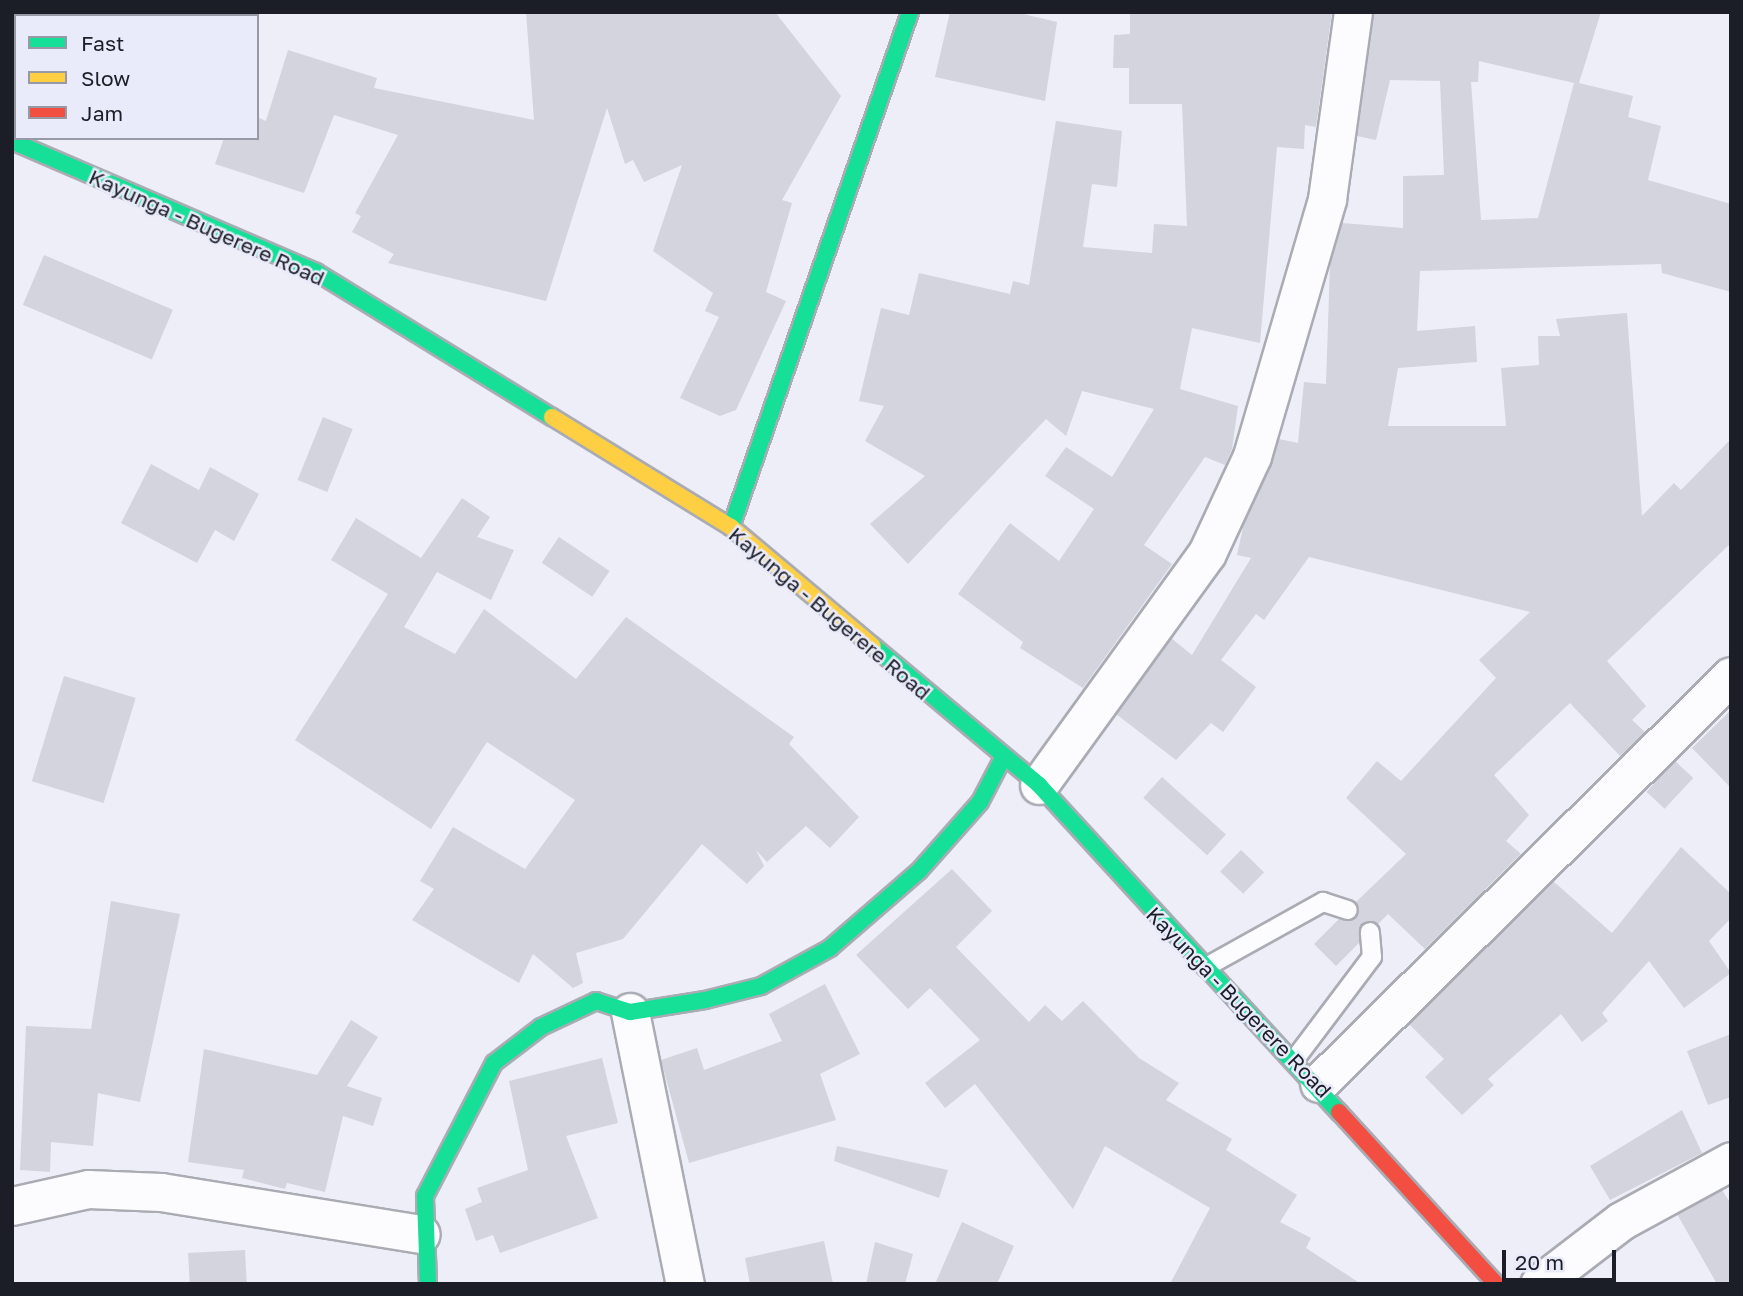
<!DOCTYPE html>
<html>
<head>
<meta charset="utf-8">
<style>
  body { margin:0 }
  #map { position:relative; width:1743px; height:1296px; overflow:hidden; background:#edeef7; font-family:"Golos Text",sans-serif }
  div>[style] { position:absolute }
  .building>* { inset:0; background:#d3d4dd; transform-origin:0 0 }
  .roads { filter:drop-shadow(2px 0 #aaabb3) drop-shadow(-2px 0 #aaabb3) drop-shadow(0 2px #aaabb3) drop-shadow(0 -2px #aaabb3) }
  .lane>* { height:18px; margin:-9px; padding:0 9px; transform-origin:9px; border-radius:9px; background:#fcfcfe }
  .street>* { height:37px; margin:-18.5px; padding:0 18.5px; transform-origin:18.5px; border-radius:18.5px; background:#fcfcfe }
  .fast>* { height:16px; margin:-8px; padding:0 8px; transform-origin:8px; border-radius:8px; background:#16e098 }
  .slow>* { height:16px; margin:-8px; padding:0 8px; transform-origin:8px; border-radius:8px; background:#ffcf43 }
  .jam>* { height:16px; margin:-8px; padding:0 8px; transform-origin:8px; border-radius:8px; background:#f24e42 }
  span { translate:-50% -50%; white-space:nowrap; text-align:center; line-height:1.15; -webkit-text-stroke:5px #e9ebfb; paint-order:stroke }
  .street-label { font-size:21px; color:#1c1e27 }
  .frame { position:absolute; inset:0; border:14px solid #1c1e27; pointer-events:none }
  .legend { position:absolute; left:14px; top:14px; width:245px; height:126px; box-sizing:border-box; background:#e9ebfb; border:2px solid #9799a6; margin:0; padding:9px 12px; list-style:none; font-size:21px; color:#1c1e27 }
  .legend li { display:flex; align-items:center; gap:14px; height:35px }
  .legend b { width:35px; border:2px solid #9799a6 }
  .scale { position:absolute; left:1502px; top:1250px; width:114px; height:32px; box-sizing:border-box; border:4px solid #1c1e27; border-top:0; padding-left:9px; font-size:21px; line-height:24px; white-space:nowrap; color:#1c1e27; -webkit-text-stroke:5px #e9ebfb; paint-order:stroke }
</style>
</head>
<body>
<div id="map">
  <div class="building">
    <i style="clip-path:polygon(526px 12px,775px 12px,841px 96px,782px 200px,792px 203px,766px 292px,786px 301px,736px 410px,720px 416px,680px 398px,719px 317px,705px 311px,713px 293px,653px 251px,682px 165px,644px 182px,633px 160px,625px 164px,607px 108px,546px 301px,388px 263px,394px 254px,352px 232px,361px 216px,355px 213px,398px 135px,334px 115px,304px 193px,215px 164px,224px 138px,257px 138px,257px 117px,266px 121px,288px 50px,377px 78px,374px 88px,534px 120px)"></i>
    <i style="clip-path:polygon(950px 12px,1015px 12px,1057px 22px,1045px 101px,935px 77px)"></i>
    <i style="clip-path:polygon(1130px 12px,1332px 12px,1316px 127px,1305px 125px,1304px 149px,1277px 147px,1260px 343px,1192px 328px,1180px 389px,1238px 406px,1232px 449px,1225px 465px,1205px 457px,1144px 545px,1172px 564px,1083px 688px,1020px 648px,1023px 642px,958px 594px,1010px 523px,1059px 561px,1094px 509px,1045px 476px,1066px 447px,1112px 477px,1154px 409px,1082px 391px,1066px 436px,1046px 419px,908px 564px,870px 524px,925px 476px,865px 441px,884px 406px,859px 401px,881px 308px,909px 315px,919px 273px,1010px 294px,1013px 281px,1029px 285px,1056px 121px,1122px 131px,1117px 187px,1092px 184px,1083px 247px,1152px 253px,1154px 224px,1187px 226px,1182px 104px,1129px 104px,1129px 68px,1113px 68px,1114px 35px,1130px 34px)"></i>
    <i style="clip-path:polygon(evenodd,1374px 12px,1601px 12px,1579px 83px,1633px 96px,1628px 117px,1661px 126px,1648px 180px,1731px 204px,1731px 292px,1662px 273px,1661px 264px,1420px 271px,1417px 331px,1475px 326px,1477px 362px,1398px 368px,1388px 426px,1506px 426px,1501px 368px,1539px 365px,1538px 336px,1560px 336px,1556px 319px,1627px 313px,1642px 516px,1674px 483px,1681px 490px,1731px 439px,1731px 543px,1607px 661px,1646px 706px,1632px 720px,1645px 732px,1620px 756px,1570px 703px,1494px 775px,1529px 815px,1506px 841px,1521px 854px,1425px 949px,1388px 914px,1378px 924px,1363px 923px,1359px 943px,1336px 966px,1314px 944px,1339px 919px,1356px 918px,1356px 902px,1406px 854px,1346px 798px,1377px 761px,1401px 781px,1496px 678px,1479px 660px,1530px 612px,1309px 557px,1264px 620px,1256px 614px,1221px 660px,1256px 687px,1223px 732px,1211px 723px,1176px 760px,1116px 714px,1171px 638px,1192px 655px,1251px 558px,1237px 555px,1244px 523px,1279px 439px,1298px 443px,1304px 382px,1326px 384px,1330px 263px,1342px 223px,1403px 228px,1403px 176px,1444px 175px,1440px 81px,1390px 80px,1376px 140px,1357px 136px,1374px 12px,1479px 61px,1574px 83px,1538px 218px,1481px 220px,1471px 82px,1478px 82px,1479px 61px)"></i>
    <i style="left:44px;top:255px;width:140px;height:54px;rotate:23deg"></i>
    <i style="left:323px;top:417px;width:32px;height:68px;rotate:22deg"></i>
    <i style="clip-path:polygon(151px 464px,199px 490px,210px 467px,259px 494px,234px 541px,215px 530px,197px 563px,121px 523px)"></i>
    <i style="clip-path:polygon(462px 498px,490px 517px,477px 537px,514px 550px,491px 600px,437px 572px,404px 627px,455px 654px,484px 609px,576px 679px,626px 617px,794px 737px,789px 744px,859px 817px,830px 848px,806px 826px,767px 862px,756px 850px,764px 866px,747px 884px,702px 844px,623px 939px,576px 953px,583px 983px,573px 988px,533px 954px,519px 983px,412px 920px,434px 889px,420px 881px,453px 827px,525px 869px,575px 800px,487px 742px,431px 829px,295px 740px,388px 594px,331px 560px,356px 518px,421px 558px)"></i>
    <i style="left:559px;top:537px;width:61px;height:31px;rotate:34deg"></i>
    <i style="left:64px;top:676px;width:75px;height:110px;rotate:17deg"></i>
    <i style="clip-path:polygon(1731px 710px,1731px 788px,1692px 748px)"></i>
    <i style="left:1675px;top:761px;width:25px;height:42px;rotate:43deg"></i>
    <i style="left:1162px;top:777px;width:86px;height:28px;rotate:42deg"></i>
    <i style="clip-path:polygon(1681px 847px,1731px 894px,1731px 918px,1709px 941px,1731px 973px,1684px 1008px,1649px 961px,1602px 1013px,1608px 1021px,1582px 1042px,1561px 1014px,1488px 1079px,1494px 1085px,1462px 1115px,1425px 1077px,1444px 1059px,1409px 1024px,1553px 881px,1612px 933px)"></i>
    <i style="left:1241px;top:850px;width:32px;height:30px;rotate:44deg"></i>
    <i style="clip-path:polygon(952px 869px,992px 911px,956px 947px,1029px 1022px,1045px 1005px,1062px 1021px,1083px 1001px,1139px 1058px,1179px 1083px,1166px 1100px,1232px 1139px,1226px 1150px,1297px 1195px,1280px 1222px,1311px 1238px,1306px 1248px,1361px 1284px,1170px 1284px,1210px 1208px,1105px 1146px,1073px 1209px,975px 1084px,945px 1108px,925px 1083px,980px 1040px,930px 988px,908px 1009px,856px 955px)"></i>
    <i style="clip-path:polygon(111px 901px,180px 914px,140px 1102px,98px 1093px,93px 1146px,51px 1142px,50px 1172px,20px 1170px,26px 1026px,91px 1029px)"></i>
    <i style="clip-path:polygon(825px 984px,860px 1054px,820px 1074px,836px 1120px,689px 1163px,661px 1060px,697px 1048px,704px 1070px,782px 1041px,769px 1014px)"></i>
    <i style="clip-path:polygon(351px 1020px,378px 1037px,347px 1086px,382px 1098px,373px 1126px,343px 1116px,325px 1192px,287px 1183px,285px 1189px,242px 1178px,244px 1170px,188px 1162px,204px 1049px,317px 1075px)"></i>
    <i style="clip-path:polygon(1731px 1034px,1731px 1097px,1708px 1105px,1687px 1051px)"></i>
    <i style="clip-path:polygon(602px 1058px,618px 1123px,566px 1136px,598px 1218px,500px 1253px,493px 1235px,476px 1241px,465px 1209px,482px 1202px,477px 1188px,528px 1170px,509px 1081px)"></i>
    <i style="clip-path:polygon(1682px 1110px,1702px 1153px,1610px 1200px,1590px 1166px)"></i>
    <i style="clip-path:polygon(837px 1146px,948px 1170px,939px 1198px,834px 1161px)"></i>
    <i style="clip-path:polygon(1722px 1190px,1731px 1204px,1731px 1284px,1717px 1284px,1677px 1214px)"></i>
    <i style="clip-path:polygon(962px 1222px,1014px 1246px,997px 1284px,935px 1284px)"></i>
    <i style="clip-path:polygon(824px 1241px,833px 1284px,750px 1284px,745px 1258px)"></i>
    <i style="clip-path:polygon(875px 1242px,913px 1254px,905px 1284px,866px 1284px)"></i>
    <i style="left:245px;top:1250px;width:34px;height:57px;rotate:87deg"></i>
  </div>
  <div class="roads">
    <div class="lane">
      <i style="left:1206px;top:967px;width:134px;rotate:-29.1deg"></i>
      <i style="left:1323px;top:902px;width:26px;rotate:18deg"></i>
      <i style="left:1295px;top:1059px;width:128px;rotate:-53deg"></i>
      <i style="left:1372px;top:957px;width:25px;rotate:-95deg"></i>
    </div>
    <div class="street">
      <i style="left:192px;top:16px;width:11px;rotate:-22deg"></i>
      <i style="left:1039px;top:785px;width:286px;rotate:-54.1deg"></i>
      <i style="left:1207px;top:553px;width:107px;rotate:-65.1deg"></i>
      <i style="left:1252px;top:456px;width:268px;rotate:-73.7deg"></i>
      <i style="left:1327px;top:199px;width:189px;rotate:-82.1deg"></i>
      <i style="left:630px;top:1012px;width:278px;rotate:78.6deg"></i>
      <i style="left:1319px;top:1083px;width:579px;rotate:-44.65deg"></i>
      <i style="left:12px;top:1206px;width:78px;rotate:-12.6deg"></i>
      <i style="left:88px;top:1189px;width:73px;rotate:2.4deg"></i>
      <i style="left:161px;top:1192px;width:263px;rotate:9.2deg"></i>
      <i style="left:1539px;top:1284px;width:103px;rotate:-37.5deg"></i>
      <i style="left:1621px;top:1221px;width:125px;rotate:-28.6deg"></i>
    </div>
    <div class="fast">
      <i style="left:12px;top:141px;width:331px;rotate:23.3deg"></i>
      <i style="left:316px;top:272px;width:277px;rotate:31.6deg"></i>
      <i style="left:731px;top:527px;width:545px;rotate:-70.83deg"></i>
      <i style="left:873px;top:646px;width:217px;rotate:39.9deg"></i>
      <i style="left:1039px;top:785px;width:444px;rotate:47.5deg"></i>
      <i style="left:428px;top:1284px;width:88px;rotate:-92deg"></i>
      <i style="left:425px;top:1196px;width:150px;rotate:-62.6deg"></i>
      <i style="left:494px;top:1063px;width:59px;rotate:-37.5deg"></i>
      <i style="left:541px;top:1027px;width:61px;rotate:-25.3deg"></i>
      <i style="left:596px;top:1001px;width:36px;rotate:18deg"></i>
      <i style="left:630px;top:1012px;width:76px;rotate:-9.1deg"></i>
      <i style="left:705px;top:1000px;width:58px;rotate:-14deg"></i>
      <i style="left:761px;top:986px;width:79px;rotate:-28.8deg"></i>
      <i style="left:830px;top:948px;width:118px;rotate:-40.9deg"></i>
      <i style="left:919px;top:871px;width:92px;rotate:-48.5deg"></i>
      <i style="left:980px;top:802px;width:47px;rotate:-62.4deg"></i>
    </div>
    <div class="slow">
      <i style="left:552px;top:417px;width:210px;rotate:31.6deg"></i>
      <i style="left:731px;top:527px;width:185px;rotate:40deg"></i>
    </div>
    <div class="jam">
      <i style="left:1339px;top:1112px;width:233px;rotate:47.6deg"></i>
    </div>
  </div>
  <div class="street-label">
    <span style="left:207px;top:227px;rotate:24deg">Kayunga - Bugerere Road</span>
    <span style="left:830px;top:613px;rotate:40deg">Kayunga - Bugerere Road</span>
    <span style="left:1239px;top:1002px;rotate:46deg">Kayunga - Bugerere Road</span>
  </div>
  <div class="frame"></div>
  <ul class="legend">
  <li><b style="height:9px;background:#16e098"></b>Fast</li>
  <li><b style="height:9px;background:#ffcf43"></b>Slow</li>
  <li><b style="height:9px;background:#f24e42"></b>Jam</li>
  </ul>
  <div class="scale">20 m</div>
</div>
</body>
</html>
